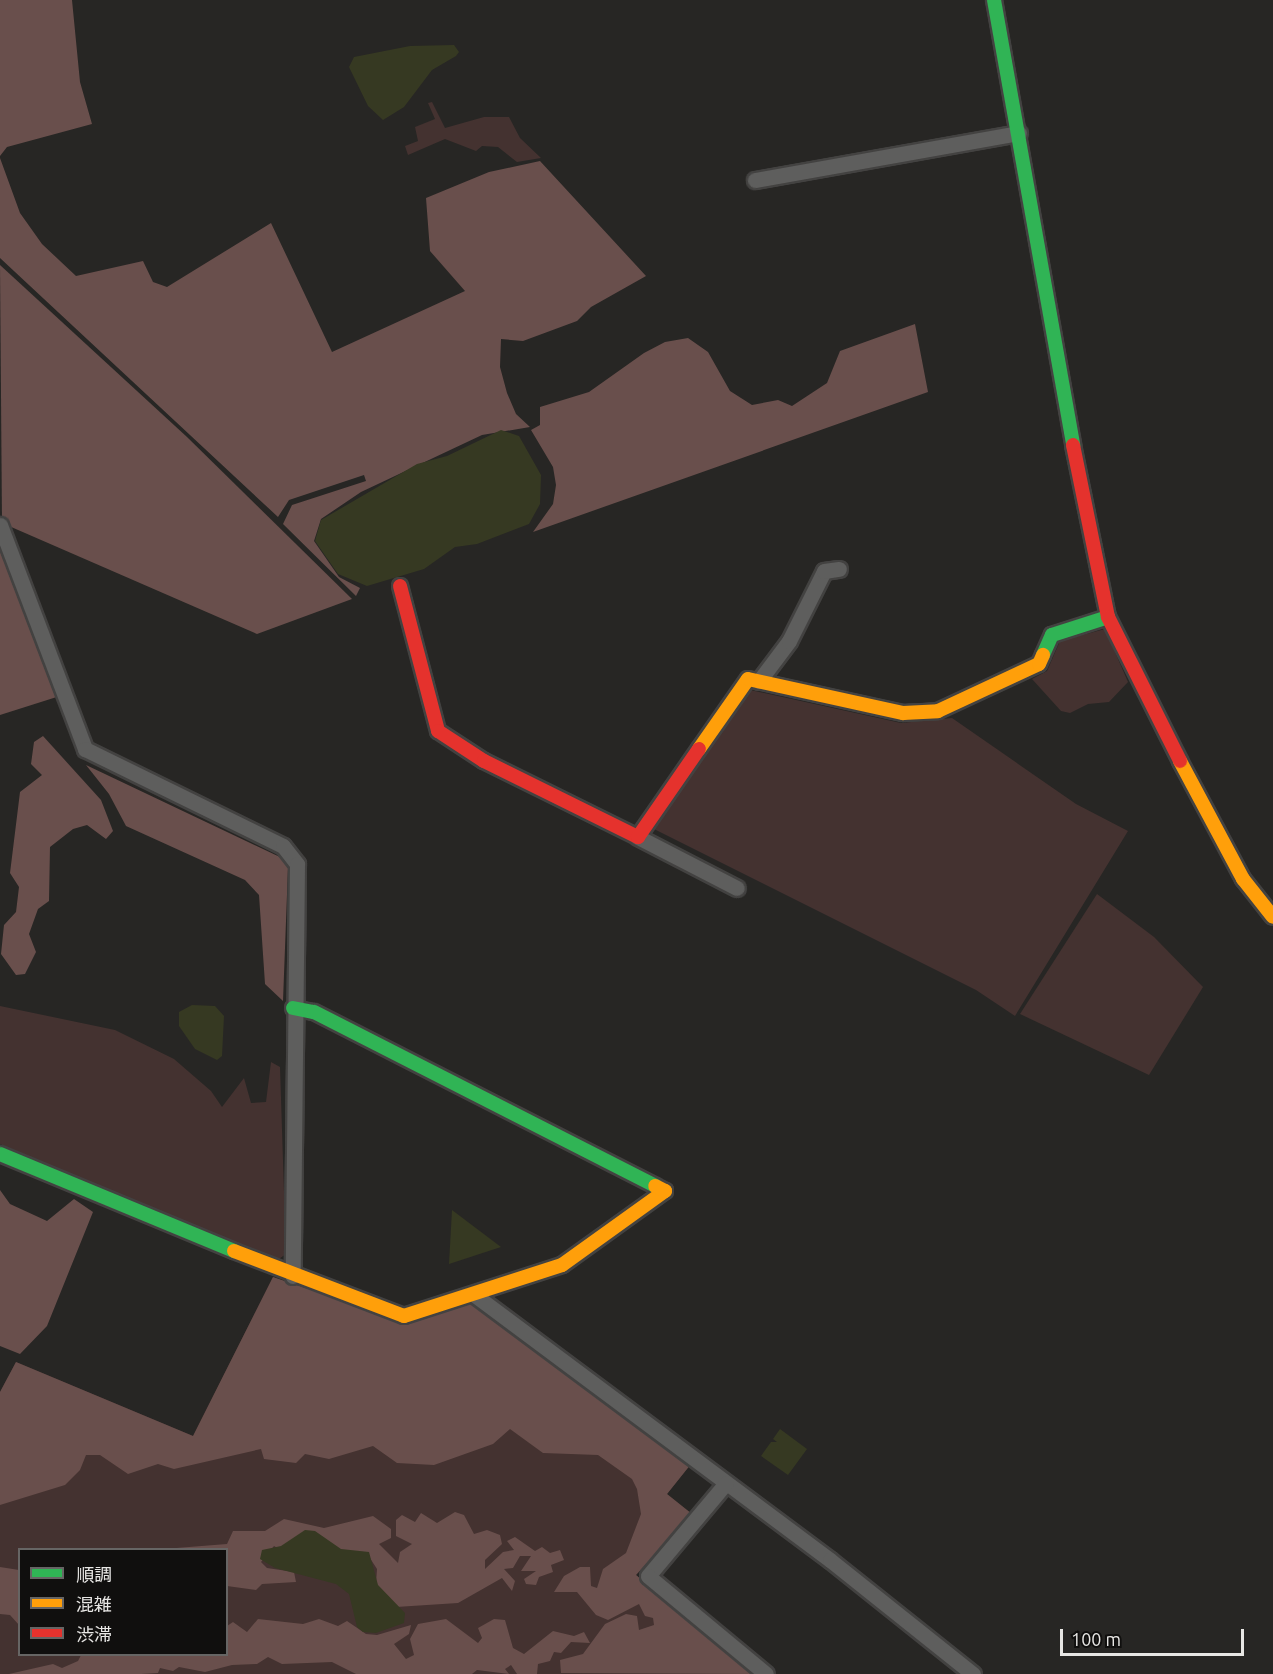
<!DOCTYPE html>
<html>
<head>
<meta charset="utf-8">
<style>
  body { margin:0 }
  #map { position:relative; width:1273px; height:1674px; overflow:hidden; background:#272624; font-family:Ubuntu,"Noto Sans JP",sans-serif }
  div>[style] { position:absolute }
  .green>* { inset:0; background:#443230 }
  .forest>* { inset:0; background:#694f4c }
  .water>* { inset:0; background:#363922 }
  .roads { filter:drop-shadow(2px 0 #434241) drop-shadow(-2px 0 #434241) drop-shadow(0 2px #434241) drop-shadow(0 -2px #434241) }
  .street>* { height:15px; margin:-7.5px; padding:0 7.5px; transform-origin:7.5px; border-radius:7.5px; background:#5e5e5d }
  .fast>* { height:14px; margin:-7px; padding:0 7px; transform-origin:7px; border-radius:7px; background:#30b455 }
  .slow>* { height:14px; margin:-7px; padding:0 7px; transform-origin:7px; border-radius:7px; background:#ff9f0a }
  .jam>* { height:14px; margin:-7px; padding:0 7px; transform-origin:7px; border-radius:7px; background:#e5322d }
  span { translate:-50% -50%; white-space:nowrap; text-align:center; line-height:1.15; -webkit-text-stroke:4.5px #100f0e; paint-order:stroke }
  .legend { position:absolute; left:18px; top:1548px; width:210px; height:108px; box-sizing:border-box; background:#100f0e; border:2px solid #666564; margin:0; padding:8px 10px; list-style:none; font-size:18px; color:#e8e7e5 }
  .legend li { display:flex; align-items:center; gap:12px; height:30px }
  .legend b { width:30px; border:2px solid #666564 }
  .scale { position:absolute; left:1060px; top:1629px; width:184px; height:27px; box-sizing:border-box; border:3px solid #e8e7e5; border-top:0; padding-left:8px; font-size:18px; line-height:21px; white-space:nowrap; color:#e8e7e5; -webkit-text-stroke:4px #100f0e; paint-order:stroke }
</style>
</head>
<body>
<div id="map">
  <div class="green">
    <i style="clip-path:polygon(432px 102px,445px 128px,484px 117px,509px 117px,520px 138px,541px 158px,517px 162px,498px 147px,482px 146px,476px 151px,445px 139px,408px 155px,405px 146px,418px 141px,415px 127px,435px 119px,428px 103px)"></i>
    <i style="clip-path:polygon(1105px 629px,1128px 682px,1109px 702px,1088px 704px,1070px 713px,1061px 711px,1032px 679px,1047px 671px,1060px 641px)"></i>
    <i style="clip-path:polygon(750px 690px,901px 723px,952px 718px,1076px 804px,1128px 831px,1015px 1016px,976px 990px,654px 829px)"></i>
    <i style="clip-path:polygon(1097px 894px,1154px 937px,1203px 987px,1149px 1075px,1020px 1014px)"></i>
    <i style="clip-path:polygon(0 1006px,115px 1030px,174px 1059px,211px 1091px,222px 1107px,244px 1078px,251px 1103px,266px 1102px,271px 1062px,280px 1067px,286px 1254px,276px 1261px,0 1144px)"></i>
    <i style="clip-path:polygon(evenodd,273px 1277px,691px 1464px,667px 1494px,692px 1514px,636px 1575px,755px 1674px,0 1674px,0 1392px,16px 1362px,193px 1436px,273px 1277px,20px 1550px,226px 1550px,226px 1654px,20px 1654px,20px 1550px)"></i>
  </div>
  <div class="forest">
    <i style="clip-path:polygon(0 0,72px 0,80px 82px,92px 124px,7px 147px,0 156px)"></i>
    <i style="clip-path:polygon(0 158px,20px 213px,42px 244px,76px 276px,143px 261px,153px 282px,167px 287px,271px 223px,332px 352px,465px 291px,430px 251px,426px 198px,489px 172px,540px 161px,646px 276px,591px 307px,577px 321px,523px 341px,501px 339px,500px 367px,507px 393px,516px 414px,530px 427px,482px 435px,361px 492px,321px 519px,314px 541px,339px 577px,360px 588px,356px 596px,283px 524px,292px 505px,366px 481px,364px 475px,289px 500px,278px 517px,0 258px)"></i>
    <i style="clip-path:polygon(0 265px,187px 437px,352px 599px,257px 634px,2px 523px)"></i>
    <i style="clip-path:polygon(915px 324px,928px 392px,533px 532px,553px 504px,556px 485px,553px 467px,531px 430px,540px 425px,540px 407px,589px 392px,644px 353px,665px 342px,688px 338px,708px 352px,730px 391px,752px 405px,778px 400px,792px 406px,827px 383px,840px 351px)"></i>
    <i style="clip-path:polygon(0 533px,63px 695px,0 715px)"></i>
    <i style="clip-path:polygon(43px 736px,101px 800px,113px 831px,106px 839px,87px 825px,73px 829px,50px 847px,49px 901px,38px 909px,29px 934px,36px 952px,25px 974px,16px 975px,1px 954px,4px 925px,16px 912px,19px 887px,10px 873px,20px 792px,42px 775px,31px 764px,34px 742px)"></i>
    <i style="clip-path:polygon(86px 765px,282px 858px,288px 868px,283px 1001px,265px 984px,259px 895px,245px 880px,126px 826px,109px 794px)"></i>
    <i style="clip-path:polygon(0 1190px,10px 1204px,47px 1221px,74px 1199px,93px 1212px,47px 1326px,20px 1354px,0 1346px)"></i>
    <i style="clip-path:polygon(273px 1277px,403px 1321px,474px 1301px,691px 1464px,667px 1494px,692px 1514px,636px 1575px,755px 1674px,561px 1673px,560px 1660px,583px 1654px,605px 1624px,626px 1614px,637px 1616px,639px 1630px,654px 1625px,653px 1618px,645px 1616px,639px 1604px,608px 1620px,596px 1615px,577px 1592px,554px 1592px,564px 1576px,580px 1567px,590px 1567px,591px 1586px,597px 1588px,603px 1569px,626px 1553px,641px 1514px,637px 1489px,632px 1479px,598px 1455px,543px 1453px,510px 1429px,493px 1444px,434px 1465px,397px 1463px,373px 1446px,329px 1459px,305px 1454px,296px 1463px,264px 1459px,261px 1449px,174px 1469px,158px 1464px,128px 1474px,100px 1455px,86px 1455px,80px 1470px,65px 1485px,0 1505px,0 1392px,16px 1362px,193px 1436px)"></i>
    <i style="clip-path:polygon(455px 1512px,464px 1515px,474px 1534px,487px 1530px,500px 1535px,502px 1544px,485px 1560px,485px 1569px,503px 1552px,514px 1550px,507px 1541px,515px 1537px,535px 1551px,542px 1547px,550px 1553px,560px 1550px,564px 1560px,551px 1565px,553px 1572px,539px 1577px,536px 1585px,526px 1584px,524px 1579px,536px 1571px,521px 1571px,531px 1556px,520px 1556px,513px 1568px,504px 1569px,515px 1581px,512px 1591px,502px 1578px,458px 1603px,396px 1607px,376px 1584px,377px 1569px,366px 1552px,283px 1551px,274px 1546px,261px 1562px,267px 1568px,294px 1572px,296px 1582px,262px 1584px,256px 1590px,227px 1586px,226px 1550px,151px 1550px,227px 1544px,233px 1531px,265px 1531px,284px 1519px,324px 1528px,373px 1516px,391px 1529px,391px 1538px,379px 1544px,398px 1563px,400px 1552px,412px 1544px,396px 1536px,396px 1520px,402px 1515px,415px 1522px,421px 1513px,437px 1523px)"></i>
    <i style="clip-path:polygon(0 1567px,19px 1570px,19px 1625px,10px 1615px,0 1614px)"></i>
    <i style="clip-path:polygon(258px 1619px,303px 1624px,319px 1619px,338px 1626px,347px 1621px,366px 1634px,377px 1635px,411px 1625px,409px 1634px,394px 1644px,406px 1659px,414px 1655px,410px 1639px,418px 1624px,446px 1619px,478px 1643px,482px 1638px,478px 1628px,494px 1619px,505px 1620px,513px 1648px,524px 1654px,553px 1631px,574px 1636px,584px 1632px,590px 1643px,571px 1642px,561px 1653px,554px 1652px,550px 1661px,538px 1664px,537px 1674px,517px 1674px,511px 1665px,505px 1669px,509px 1674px,477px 1670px,472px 1674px,356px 1674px,332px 1662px,282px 1664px,268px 1657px,257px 1664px,232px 1665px,205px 1672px,179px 1667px,173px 1671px,160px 1668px,158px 1673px,141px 1674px,9px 1674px,53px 1664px,62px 1668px,78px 1661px,81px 1655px,226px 1654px,227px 1626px,233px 1622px,247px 1632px)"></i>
  </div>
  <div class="water">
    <i style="clip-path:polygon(454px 45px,459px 52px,456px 56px,432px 70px,404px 107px,383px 120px,368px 106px,349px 67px,354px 57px,410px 46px)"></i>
    <i style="clip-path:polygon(501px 430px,519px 436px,541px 475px,540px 504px,529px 524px,477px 544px,455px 547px,424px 569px,367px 586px,338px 574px,315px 541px,321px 520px,417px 464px,447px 456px)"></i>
    <i style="clip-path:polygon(192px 1005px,215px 1006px,224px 1016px,222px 1056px,217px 1060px,195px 1049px,179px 1026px,179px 1012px)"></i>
    <i style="clip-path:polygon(452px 1210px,501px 1247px,449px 1264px)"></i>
    <i style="clip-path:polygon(780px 1429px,807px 1449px,788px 1475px,761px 1456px,771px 1442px,777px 1442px,773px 1439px)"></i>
    <i style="clip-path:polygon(305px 1530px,315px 1531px,341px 1549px,369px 1552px,378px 1585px,405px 1613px,404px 1623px,376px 1633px,363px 1632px,357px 1627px,349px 1594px,336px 1584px,275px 1568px,260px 1559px,262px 1550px,281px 1546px)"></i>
  </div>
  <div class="roads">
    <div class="street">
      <i style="left:755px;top:180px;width:268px;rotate:-10.1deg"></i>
      <i style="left:0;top:525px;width:240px;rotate:69.2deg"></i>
      <i style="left:85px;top:749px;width:220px;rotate:26.1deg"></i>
      <i style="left:283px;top:846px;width:23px;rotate:52deg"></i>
      <i style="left:297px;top:864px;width:412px;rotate:90.6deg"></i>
      <i style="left:759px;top:681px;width:50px;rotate:-53.1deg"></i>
      <i style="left:789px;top:641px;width:78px;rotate:-63.4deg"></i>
      <i style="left:824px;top:571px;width:15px;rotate:-8deg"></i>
      <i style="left:638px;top:837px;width:111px;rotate:27.3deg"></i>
      <i style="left:476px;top:1296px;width:442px;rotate:36.7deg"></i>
      <i style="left:830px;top:1560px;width:183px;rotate:38.6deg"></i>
      <i style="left:726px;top:1483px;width:121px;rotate:130deg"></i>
      <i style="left:648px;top:1576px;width:153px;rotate:39.7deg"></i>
    </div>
    <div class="fast">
      <i style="left:994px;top:0;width:452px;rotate:79.9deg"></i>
      <i style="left:1043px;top:655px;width:22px;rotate:-66deg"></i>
      <i style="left:1052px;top:635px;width:59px;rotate:-17.8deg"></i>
      <i style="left:293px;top:1008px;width:21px;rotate:11deg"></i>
      <i style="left:314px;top:1012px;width:383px;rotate:27deg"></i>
      <i style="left:0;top:1154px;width:253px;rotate:22.5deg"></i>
    </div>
    <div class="slow">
      <i style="left:699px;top:749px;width:85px;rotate:-55deg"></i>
      <i style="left:748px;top:679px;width:159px;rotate:12.4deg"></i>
      <i style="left:903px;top:713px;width:35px;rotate:-3deg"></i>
      <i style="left:938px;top:711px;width:111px;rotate:-25deg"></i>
      <i style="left:1039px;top:664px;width:10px;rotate:-66deg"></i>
      <i style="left:1180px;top:761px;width:134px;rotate:61.9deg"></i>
      <i style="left:1243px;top:879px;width:48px;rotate:51.7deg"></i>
      <i style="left:234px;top:1251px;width:182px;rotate:20.9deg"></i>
      <i style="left:404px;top:1316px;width:166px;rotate:-17.9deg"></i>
      <i style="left:562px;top:1265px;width:127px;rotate:-35.7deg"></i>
      <i style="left:665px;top:1191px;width:11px;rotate:-153deg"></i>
    </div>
    <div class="jam">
      <i style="left:1073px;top:445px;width:176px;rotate:78.5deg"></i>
      <i style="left:1108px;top:617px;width:161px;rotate:63.4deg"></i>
      <i style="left:400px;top:586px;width:150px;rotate:75.3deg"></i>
      <i style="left:438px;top:731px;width:55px;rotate:33.1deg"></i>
      <i style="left:484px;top:761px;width:172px;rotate:26.3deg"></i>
      <i style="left:638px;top:837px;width:107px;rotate:-55.3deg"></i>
    </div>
  </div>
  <ul class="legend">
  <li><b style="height:8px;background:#30b455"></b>順調</li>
  <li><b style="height:8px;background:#ff9f0a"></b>混雑</li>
  <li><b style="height:8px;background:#e5322d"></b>渋滞</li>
  </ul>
  <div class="scale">100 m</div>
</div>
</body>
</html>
